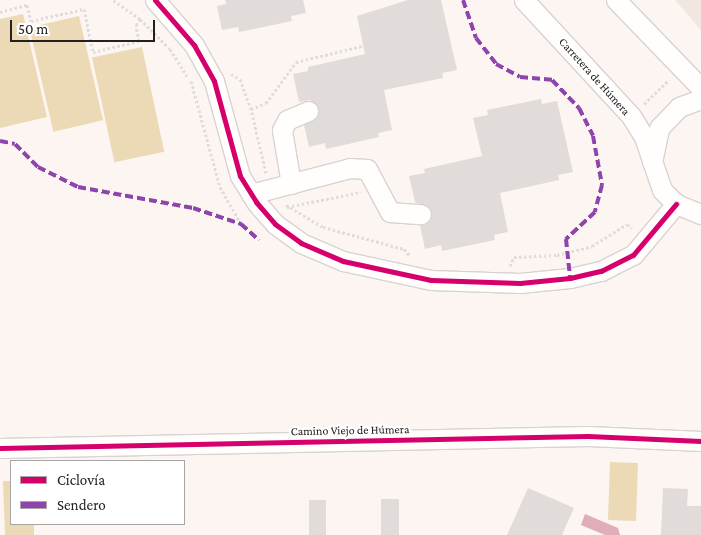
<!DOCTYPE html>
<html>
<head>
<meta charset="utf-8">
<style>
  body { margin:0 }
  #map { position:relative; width:701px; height:535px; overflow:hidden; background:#fcf5f2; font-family:"Crimson Pro",serif }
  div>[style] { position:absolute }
  .built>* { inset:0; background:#f2e6e0 }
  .green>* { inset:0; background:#ecdab6; transform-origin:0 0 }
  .water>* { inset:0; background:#e0aeba }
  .building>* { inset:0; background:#e1dcd9; transform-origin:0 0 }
  .path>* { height:3px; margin-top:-1.5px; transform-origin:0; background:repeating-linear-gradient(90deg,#dfdddc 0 2.5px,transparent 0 5px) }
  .roads { filter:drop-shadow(1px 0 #d8d3d1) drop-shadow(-1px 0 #d8d3d1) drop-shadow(0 1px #d8d3d1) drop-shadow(0 -1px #d8d3d1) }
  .minor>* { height:19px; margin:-9.5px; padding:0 9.5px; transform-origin:9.5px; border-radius:9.5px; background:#fffefd }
  .quiet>* { height:4px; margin-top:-2px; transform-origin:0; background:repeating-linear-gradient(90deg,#8e44ad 0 8px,transparent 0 12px) }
  .cycleway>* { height:5px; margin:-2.5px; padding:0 2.5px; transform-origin:2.5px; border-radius:2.5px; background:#d6006c }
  span { translate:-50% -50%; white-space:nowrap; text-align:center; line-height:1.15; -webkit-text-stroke:4.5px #fff; paint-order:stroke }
  .street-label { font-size:12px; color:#24201f }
  .legend { position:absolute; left:10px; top:460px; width:175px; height:65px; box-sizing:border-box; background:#fff; border:1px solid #a7a6a5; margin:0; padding:6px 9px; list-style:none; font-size:15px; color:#24201f }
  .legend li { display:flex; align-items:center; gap:10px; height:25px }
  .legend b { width:25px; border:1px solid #a7a6a5 }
  .scale { position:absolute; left:10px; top:20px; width:145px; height:22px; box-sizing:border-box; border:2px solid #24201f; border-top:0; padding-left:6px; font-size:15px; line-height:18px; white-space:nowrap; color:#24201f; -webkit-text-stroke:4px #fff; paint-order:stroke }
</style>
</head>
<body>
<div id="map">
  <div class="built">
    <i style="clip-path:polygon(675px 0,701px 0,701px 30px)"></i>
  </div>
  <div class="green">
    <i style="clip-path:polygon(23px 14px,47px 117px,0 128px,0 19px)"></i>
    <i style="left:79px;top:16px;width:107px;height:51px;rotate:77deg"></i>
    <i style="left:142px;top:47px;width:107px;height:51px;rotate:78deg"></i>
    <i style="left:610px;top:462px;width:28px;height:58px;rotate:2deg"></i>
    <i style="clip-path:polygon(3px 481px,11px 481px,11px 524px,34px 524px,34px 535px,5px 535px)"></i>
  </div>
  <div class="water">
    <i style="clip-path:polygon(585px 514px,618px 528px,620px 535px,605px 535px,581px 525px)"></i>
  </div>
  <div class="building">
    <i style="clip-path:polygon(225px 0,303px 0,306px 13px,291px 16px,292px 21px,239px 32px,238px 27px,222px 30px,217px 6px,226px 4px)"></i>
    <i style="clip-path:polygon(408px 0,441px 0,457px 70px,442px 73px,443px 78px,384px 90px,392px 130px,378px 133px,379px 137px,326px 149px,325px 143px,309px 147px,304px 125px,317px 118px,318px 107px,310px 100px,299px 102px,293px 74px,308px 71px,308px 67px,365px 54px,357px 16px)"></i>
    <i style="clip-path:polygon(541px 99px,542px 104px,557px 101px,573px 172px,558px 175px,559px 180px,500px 193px,508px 232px,494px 235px,495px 240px,442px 251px,441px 245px,425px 249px,420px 225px,430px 221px,431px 209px,415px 202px,409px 176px,425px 173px,424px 169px,482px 156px,473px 118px,488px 115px,487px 110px)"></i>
    <i style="clip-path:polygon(528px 488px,574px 508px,562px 535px,507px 535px)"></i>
    <i style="clip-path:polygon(663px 488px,688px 489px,687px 506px,701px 506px,701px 535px,661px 535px)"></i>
    <i style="left:381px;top:499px;width:18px;height:36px"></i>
    <i style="left:309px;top:500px;width:17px;height:35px"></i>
  </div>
  <div class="path">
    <i style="left:0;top:12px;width:28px;rotate:-15deg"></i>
    <i style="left:27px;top:5px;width:16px;rotate:76deg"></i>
    <i style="left:31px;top:21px;width:54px;rotate:-12.8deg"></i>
    <i style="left:84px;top:9px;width:44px;rotate:78.2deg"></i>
    <i style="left:93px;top:52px;width:47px;rotate:-13.4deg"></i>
    <i style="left:139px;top:41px;width:16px;rotate:-101deg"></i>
    <i style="left:136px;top:25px;width:7px;rotate:-56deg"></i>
    <i style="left:140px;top:19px;width:33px;rotate:-145deg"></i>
    <i style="left:140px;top:19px;width:42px;rotate:45deg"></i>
    <i style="left:170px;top:49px;width:32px;rotate:58deg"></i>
    <i style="left:231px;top:74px;width:10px;rotate:29deg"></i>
    <i style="left:240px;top:79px;width:32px;rotate:70deg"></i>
    <i style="left:191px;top:81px;width:110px;rotate:74.7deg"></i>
    <i style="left:220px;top:187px;width:43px;rotate:60.4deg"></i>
    <i style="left:644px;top:104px;width:35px;rotate:-44deg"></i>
    <i style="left:266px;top:173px;width:66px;rotate:-103.2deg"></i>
    <i style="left:251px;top:109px;width:16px;rotate:-22deg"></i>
    <i style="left:266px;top:103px;width:51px;rotate:-53.8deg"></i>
    <i style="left:296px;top:62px;width:68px;rotate:-13.6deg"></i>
    <i style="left:286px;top:205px;width:43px;rotate:30.7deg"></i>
    <i style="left:323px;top:227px;width:84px;rotate:15.2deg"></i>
    <i style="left:404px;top:249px;width:9px;rotate:49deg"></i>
    <i style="left:287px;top:207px;width:75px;rotate:-11.6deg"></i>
    <i style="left:510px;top:266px;width:10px;rotate:-66deg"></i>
    <i style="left:514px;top:257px;width:43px;rotate:-2.7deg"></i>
    <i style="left:557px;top:255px;width:36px;rotate:-14deg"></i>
    <i style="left:592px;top:246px;width:41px;rotate:-32.2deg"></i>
    <i style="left:627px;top:224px;width:6px;rotate:45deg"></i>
  </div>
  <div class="roads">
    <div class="minor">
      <i style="left:155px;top:0;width:60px;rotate:49.1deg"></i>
      <i style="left:194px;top:45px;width:41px;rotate:60.9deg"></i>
      <i style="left:214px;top:81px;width:98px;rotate:74.7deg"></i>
      <i style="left:240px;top:176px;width:31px;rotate:58deg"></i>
      <i style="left:256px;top:202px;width:29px;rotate:49deg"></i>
      <i style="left:275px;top:224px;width:32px;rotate:36deg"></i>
      <i style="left:301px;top:243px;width:46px;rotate:23.2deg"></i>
      <i style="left:343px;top:261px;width:90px;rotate:12.2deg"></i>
      <i style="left:431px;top:280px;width:89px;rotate:1.9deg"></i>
      <i style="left:520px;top:283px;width:50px;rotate:-5.7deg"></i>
      <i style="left:570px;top:278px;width:32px;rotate:-13deg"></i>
      <i style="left:601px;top:271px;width:36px;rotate:-27deg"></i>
      <i style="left:633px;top:255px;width:67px;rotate:-49.9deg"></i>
      <i style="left:524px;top:0;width:158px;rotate:47.3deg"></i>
      <i style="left:631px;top:116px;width:25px;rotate:58deg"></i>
      <i style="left:644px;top:137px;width:56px;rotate:71.2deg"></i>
      <i style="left:662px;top:190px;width:20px;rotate:45deg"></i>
      <i style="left:676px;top:204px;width:27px;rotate:22deg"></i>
      <i style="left:616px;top:0;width:122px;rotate:46deg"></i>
      <i style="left:652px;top:162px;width:35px;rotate:-78deg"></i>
      <i style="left:659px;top:128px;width:29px;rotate:-46deg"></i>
      <i style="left:679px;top:107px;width:23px;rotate:-20deg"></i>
      <i style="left:291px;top:184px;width:55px;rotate:-99.5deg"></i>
      <i style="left:282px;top:130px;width:11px;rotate:-63deg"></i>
      <i style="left:287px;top:120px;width:23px;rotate:-23deg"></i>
      <i style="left:251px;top:194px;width:102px;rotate:-14.7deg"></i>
      <i style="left:350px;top:168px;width:17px;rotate:3deg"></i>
      <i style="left:367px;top:169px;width:49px;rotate:61.9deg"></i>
      <i style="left:390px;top:212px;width:31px;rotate:4deg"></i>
      <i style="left:0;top:448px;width:588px;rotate:-1.17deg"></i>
      <i style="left:588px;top:436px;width:113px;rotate:2.5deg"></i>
    </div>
  </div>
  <div class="quiet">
    <i style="left:463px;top:0;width:40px;rotate:71.1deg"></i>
    <i style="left:476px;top:38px;width:33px;rotate:52deg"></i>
    <i style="left:496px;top:64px;width:27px;rotate:28deg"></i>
    <i style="left:520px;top:77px;width:32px;rotate:5deg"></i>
    <i style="left:552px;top:80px;width:39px;rotate:46deg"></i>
    <i style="left:579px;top:108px;width:31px;rotate:63deg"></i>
    <i style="left:593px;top:136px;width:50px;rotate:79.6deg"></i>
    <i style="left:602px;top:185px;width:28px;rotate:105deg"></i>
    <i style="left:595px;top:212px;width:40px;rotate:137deg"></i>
    <i style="left:566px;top:239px;width:39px;rotate:84deg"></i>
    <i style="left:0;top:141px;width:15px;rotate:11deg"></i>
    <i style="left:15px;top:144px;width:33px;rotate:45deg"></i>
    <i style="left:38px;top:167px;width:45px;rotate:26.6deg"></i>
    <i style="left:78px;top:187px;width:117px;rotate:10.3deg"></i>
    <i style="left:193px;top:208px;width:51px;rotate:18.4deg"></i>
    <i style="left:241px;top:224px;width:24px;rotate:42deg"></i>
  </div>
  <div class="cycleway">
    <i style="left:155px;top:0;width:60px;rotate:49.1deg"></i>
    <i style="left:194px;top:45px;width:41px;rotate:60.9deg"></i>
    <i style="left:214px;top:81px;width:98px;rotate:74.7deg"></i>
    <i style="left:240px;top:176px;width:31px;rotate:58deg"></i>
    <i style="left:256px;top:202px;width:29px;rotate:49deg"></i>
    <i style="left:275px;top:224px;width:32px;rotate:36deg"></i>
    <i style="left:301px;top:243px;width:46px;rotate:23.2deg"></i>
    <i style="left:343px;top:261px;width:90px;rotate:12.2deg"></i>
    <i style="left:431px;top:280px;width:89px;rotate:1.9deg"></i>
    <i style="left:520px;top:283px;width:50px;rotate:-5.7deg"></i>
    <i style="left:570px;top:278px;width:32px;rotate:-13deg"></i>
    <i style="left:601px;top:271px;width:36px;rotate:-27deg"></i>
    <i style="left:633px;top:255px;width:67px;rotate:-49.9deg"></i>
    <i style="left:0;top:448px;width:588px;rotate:-1.17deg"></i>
    <i style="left:588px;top:436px;width:113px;rotate:2.5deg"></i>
  </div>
  <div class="street-label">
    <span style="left:594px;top:77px;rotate:48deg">Carretera de Húmera</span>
    <span style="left:350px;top:431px;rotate:-1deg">Camino Viejo de Húmera</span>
  </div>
  <ul class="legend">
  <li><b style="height:6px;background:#d6006c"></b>Ciclovía</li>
  <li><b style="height:6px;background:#8e44ad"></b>Sendero</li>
  </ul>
  <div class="scale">50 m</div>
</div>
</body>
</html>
